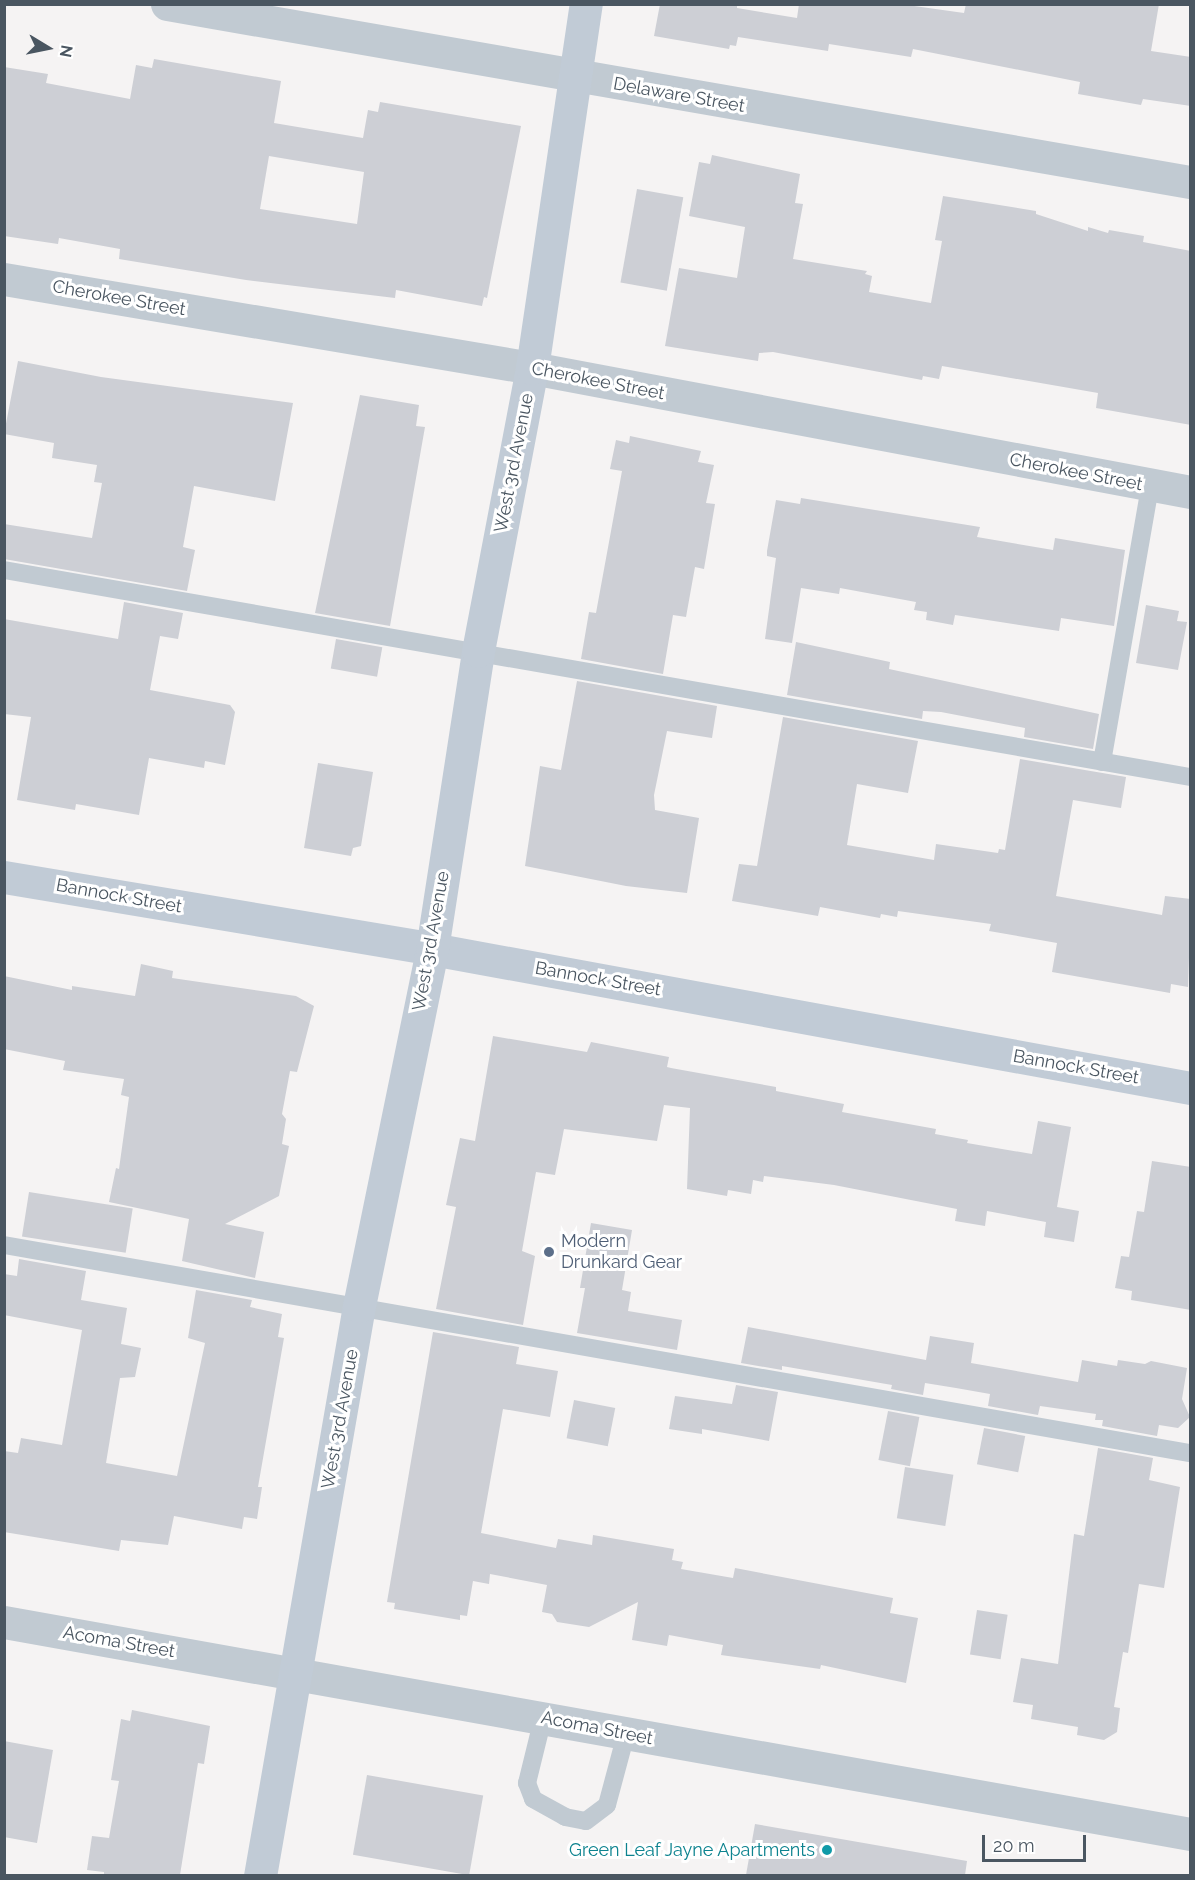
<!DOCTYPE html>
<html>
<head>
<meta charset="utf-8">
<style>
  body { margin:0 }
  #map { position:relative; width:1195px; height:1880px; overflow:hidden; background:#f5f3f3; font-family:Raleway,sans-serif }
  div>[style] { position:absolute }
  .building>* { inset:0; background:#cdcfd5; transform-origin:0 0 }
  .lane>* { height:18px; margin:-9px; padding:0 9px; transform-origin:9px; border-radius:9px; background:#c1cad2 }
  .street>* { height:33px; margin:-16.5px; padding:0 16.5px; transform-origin:16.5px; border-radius:16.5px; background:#c1cad2 }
  .secondary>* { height:33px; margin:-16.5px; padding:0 16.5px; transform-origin:16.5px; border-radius:16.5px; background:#c1cbd6 }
  .dots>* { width:16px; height:16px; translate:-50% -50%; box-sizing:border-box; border:3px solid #fff; border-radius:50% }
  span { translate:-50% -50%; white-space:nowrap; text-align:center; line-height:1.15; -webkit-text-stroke:6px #fff; paint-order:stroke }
  .street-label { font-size:18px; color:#4a5661 }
  .service-label { font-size:18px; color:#4e5e75 }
  .left { translate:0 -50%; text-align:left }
  .culture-label { font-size:18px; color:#0d838f }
  .right { translate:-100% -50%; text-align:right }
  .frame { position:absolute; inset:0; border:6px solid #4a5661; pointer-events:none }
  .north { position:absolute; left:18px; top:18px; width:60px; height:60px; -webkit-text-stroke:4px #fff; paint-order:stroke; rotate:100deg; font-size:16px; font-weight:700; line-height:24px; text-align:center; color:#4a5661 }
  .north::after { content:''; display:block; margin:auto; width:21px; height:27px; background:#4a5661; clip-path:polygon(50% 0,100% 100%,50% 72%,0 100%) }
  .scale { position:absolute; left:982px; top:1835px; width:104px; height:27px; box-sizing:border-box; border:3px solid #4a5661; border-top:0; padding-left:8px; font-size:18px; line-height:21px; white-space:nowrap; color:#4a5661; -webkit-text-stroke:4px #fff; paint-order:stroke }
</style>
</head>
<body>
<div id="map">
  <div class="building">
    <i style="clip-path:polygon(660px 4px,737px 4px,737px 8px,797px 18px,799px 4px,900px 4px,964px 13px,966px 4px,1159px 4px,1151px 51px,1191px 57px,1191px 106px,1143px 99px,1141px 105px,1078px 94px,1080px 82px,913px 49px,911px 57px,829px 44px,828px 51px,738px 37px,736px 46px,730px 45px,729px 49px,654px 36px)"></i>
    <i style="clip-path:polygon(evenodd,154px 59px,281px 81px,274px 123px,363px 138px,368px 110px,378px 112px,380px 102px,521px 126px,487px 298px,484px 297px,482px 306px,396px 290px,395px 298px,246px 280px,119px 259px,120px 249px,59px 238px,58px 244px,4px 236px,4px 67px,48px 74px,46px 83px,130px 99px,136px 65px,152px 68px,154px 59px,269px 156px,364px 172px,357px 224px,260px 209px,269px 156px)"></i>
    <i style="clip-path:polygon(712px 155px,800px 174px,795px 203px,803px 204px,793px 259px,867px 271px,865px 274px,872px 276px,869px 292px,931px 303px,942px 241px,935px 240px,943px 196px,1036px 211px,1036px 214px,1088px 231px,1088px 227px,1108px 233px,1109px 230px,1144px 236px,1143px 242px,1191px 251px,1191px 425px,1096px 408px,1098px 393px,942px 366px,939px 379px,923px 376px,922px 380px,773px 352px,759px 353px,758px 361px,665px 346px,679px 268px,737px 278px,745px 227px,689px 216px,699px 162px,710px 164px)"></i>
    <i style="left:637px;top:189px;width:47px;height:95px;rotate:10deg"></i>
    <i style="clip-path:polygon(18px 361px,101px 377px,293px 403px,275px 501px,194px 486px,183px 547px,195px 550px,187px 591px,4px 559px,4px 524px,92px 538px,102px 483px,94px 482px,97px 465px,52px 458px,54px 443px,4px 434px)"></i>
    <i style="clip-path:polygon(360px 395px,419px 405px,416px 426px,425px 427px,390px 626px,315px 613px)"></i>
    <i style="clip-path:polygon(630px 436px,701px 451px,698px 462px,714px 465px,706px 503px,715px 504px,704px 569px,695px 567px,686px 617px,673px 615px,663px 674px,581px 659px,589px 612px,596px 613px,622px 471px,610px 469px,616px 440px,629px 443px)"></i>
    <i style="clip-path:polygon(801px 498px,980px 527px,977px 537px,1053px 550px,1055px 538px,1125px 550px,1114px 626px,1061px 618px,1059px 631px,955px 615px,953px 625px,926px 620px,927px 612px,914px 610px,916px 602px,840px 588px,839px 594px,801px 588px,792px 643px,765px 639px,776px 558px,767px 556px,767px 551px,776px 500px,800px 504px)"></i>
    <i style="clip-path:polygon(124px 602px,183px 613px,178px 639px,160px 636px,150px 690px,230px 705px,235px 712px,225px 765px,205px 761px,204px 768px,149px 758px,139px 815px,76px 804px,75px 810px,17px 800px,31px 717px,4px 714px,4px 619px,118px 639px)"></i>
    <i style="clip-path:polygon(1146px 605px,1179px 611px,1177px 621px,1187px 622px,1178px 670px,1136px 663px)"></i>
    <i style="left:336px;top:639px;width:47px;height:30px;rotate:10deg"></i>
    <i style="clip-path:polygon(796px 642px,890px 662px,889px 669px,1099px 714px,1093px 749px,1024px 737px,1025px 728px,941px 712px,923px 711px,922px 719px,787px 695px)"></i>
    <i style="clip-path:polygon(577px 681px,717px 706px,712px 738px,667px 731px,654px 795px,655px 810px,699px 818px,687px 893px,626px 886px,525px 866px,540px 766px,561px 770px)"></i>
    <i style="clip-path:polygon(783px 717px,918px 741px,908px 793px,857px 784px,847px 845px,934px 860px,936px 844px,998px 853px,999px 849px,1005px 850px,1020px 759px,1126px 777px,1121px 808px,1073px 800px,1056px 896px,1162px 915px,1165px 896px,1191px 899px,1188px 987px,1171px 984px,1170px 993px,1052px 972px,1057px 943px,989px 931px,991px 924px,898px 911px,897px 917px,881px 914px,880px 918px,820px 907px,818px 916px,732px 901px,739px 864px,757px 866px)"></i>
    <i style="clip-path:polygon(318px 763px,373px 772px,361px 846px,353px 848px,351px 856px,304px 848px)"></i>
    <i style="clip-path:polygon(141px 964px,173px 971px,172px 978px,296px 996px,314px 1006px,297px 1072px,290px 1071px,282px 1114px,286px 1119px,282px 1144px,289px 1146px,279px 1196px,225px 1224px,264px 1232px,255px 1278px,182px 1261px,189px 1219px,109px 1202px,116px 1168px,119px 1169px,129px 1097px,121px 1095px,124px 1079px,63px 1070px,65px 1061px,4px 1049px,4px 976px,72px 990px,72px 986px,135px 996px)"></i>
    <i style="clip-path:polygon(493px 1036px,587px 1052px,591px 1042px,669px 1057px,667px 1067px,671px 1068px,776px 1087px,776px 1091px,844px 1104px,842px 1112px,936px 1129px,935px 1134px,968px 1140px,967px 1143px,1032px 1154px,1038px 1121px,1071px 1127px,1057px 1207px,1079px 1211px,1074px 1242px,1044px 1237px,1046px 1222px,987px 1211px,985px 1226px,955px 1221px,957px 1209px,834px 1185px,764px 1176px,763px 1182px,753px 1180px,751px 1194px,728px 1190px,727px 1196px,687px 1189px,690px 1108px,664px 1105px,657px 1141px,564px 1129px,555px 1175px,536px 1172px,522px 1251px,535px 1256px,523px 1325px,436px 1309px,456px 1207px,446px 1205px,460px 1138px,475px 1141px)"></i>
    <i style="clip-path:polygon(1152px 1161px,1191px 1167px,1191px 1310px,1131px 1300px,1132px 1291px,1115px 1288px,1121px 1256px,1129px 1257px,1137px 1211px,1144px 1212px)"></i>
    <i style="left:29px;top:1192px;width:105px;height:45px;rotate:9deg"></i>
    <i style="clip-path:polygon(591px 1223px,632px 1230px,622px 1290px,631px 1292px,628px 1311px,682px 1320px,677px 1350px,577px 1333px,585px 1288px,580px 1288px)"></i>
    <i style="clip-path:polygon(19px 1259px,86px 1271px,81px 1300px,127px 1308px,121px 1344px,141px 1348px,135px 1377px,120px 1378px,106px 1463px,177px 1476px,205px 1343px,188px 1338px,196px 1290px,252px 1300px,250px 1307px,282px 1314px,278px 1337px,284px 1338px,258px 1487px,262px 1487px,257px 1519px,244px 1517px,242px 1529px,174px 1516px,168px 1545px,121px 1540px,119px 1551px,4px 1532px,4px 1451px,18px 1453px,21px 1438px,62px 1445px,82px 1330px,4px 1315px,4px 1274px,17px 1276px)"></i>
    <i style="clip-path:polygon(748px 1327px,926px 1360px,930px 1336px,974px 1343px,971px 1363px,1078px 1382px,1082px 1360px,1117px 1366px,1118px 1360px,1145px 1364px,1151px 1361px,1187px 1368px,1182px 1399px,1190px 1417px,1178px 1428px,1159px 1425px,1157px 1436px,1102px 1426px,1103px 1420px,1095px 1420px,1096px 1414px,1040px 1406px,1038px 1415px,988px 1406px,990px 1394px,956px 1388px,925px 1383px,923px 1395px,891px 1389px,892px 1385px,782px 1366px,782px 1370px,741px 1363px)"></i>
    <i style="clip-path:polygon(433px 1332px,519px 1347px,516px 1364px,558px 1371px,550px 1417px,503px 1409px,481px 1533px,556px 1548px,558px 1539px,592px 1545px,593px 1535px,674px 1549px,672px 1560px,683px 1562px,681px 1569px,733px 1578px,735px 1568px,893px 1598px,890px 1613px,918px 1618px,906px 1683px,821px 1665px,820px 1669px,721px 1655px,723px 1645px,669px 1635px,667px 1646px,632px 1640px,638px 1602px,589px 1627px,557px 1622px,552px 1614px,542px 1612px,547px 1585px,490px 1574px,489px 1584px,473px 1581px,467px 1616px,460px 1615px,460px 1620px,394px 1609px,395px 1603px,387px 1602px)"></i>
    <i style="clip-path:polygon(736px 1385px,778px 1392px,769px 1441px,702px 1429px,702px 1434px,669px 1429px,675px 1396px,732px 1404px)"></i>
    <i style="left:574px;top:1400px;width:42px;height:39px;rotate:11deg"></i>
    <i style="left:888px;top:1411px;width:32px;height:50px;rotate:11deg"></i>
    <i style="left:984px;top:1428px;width:42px;height:37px;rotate:11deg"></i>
    <i style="clip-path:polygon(1098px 1448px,1153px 1458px,1149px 1480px,1180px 1487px,1164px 1588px,1139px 1584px,1128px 1653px,1123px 1652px,1114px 1707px,1120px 1708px,1117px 1732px,1104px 1740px,1077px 1735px,1078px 1727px,1031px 1719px,1033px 1705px,1013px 1702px,1021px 1658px,1058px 1664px,1074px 1534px,1084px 1536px)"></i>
    <i style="left:905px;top:1467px;width:49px;height:52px;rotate:9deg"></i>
    <i style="left:977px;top:1610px;width:31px;height:45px;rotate:9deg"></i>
    <i style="clip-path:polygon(132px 1710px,210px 1726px,204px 1764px,198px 1763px,180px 1875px,104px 1875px,104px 1872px,87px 1870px,92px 1836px,109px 1838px,119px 1781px,111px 1780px,121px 1719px,130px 1721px)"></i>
    <i style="clip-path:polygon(4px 1741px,53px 1750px,37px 1843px,4px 1837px)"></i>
    <i style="left:367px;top:1775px;width:118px;height:81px;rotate:10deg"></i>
    <i style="clip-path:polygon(755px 1824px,967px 1861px,965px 1875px,746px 1875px)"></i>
  </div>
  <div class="lane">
    <i style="left:4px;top:570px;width:1204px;rotate:9.9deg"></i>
    <i style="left:1102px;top:762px;width:280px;rotate:-80.1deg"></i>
    <i style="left:4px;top:1245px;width:1204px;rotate:9.95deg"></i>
    <i style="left:543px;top:1718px;width:67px;rotate:103.8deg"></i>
    <i style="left:527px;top:1783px;width:17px;rotate:69deg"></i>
    <i style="left:533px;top:1799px;width:37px;rotate:29deg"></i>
    <i style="left:565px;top:1817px;width:21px;rotate:11deg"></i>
    <i style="left:586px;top:1821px;width:26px;rotate:-37deg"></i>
    <i style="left:607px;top:1805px;width:73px;rotate:-75deg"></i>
  </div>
  <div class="street">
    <i style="left:167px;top:4px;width:1038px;rotate:9.87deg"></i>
    <i style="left:4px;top:279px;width:535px;rotate:9.57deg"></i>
    <i style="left:532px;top:368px;width:670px;rotate:10.67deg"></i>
    <i style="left:4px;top:1622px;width:1205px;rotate:10.13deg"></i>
  </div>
  <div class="secondary">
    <i style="left:4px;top:877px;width:434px;rotate:9.5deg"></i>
    <i style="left:432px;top:949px;width:771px;rotate:10.39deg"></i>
    <i style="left:260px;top:1876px;width:579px;rotate:-80.15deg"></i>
    <i style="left:359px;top:1306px;width:364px;rotate:-78.4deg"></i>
    <i style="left:432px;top:949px;width:302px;rotate:-81.2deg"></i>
    <i style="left:478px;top:651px;width:288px;rotate:-79.2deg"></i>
    <i style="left:532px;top:368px;width:368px;rotate:-81.6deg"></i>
  </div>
  <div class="dots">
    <i style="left:549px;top:1252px;background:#5c6f8a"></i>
    <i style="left:827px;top:1850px;background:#0f9aa8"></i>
  </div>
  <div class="street-label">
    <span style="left:679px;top:95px;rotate:10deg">Delaware Street</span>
    <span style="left:119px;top:298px;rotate:10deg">Cherokee Street</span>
    <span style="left:598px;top:381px;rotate:11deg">Cherokee Street</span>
    <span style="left:514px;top:463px;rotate:-79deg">West 3rd Avenue</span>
    <span style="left:1076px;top:472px;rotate:11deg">Cherokee Street</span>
    <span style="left:119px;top:896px;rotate:10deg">Bannock Street</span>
    <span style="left:431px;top:941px;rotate:-80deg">West 3rd Avenue</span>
    <span style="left:598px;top:979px;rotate:10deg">Bannock Street</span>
    <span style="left:1076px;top:1067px;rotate:10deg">Bannock Street</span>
    <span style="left:340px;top:1419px;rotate:-80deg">West 3rd Avenue</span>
    <span style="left:119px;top:1642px;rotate:10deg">Acoma Street</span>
    <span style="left:597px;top:1728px;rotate:11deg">Acoma Street</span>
  </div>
  <div class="service-label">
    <span class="left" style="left:561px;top:1252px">Modern<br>Drunkard Gear</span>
  </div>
  <div class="culture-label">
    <span class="right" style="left:815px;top:1850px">Green Leaf Jayne Apartments</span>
  </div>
  <div class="frame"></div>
  <div class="north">N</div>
  <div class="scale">20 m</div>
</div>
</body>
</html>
